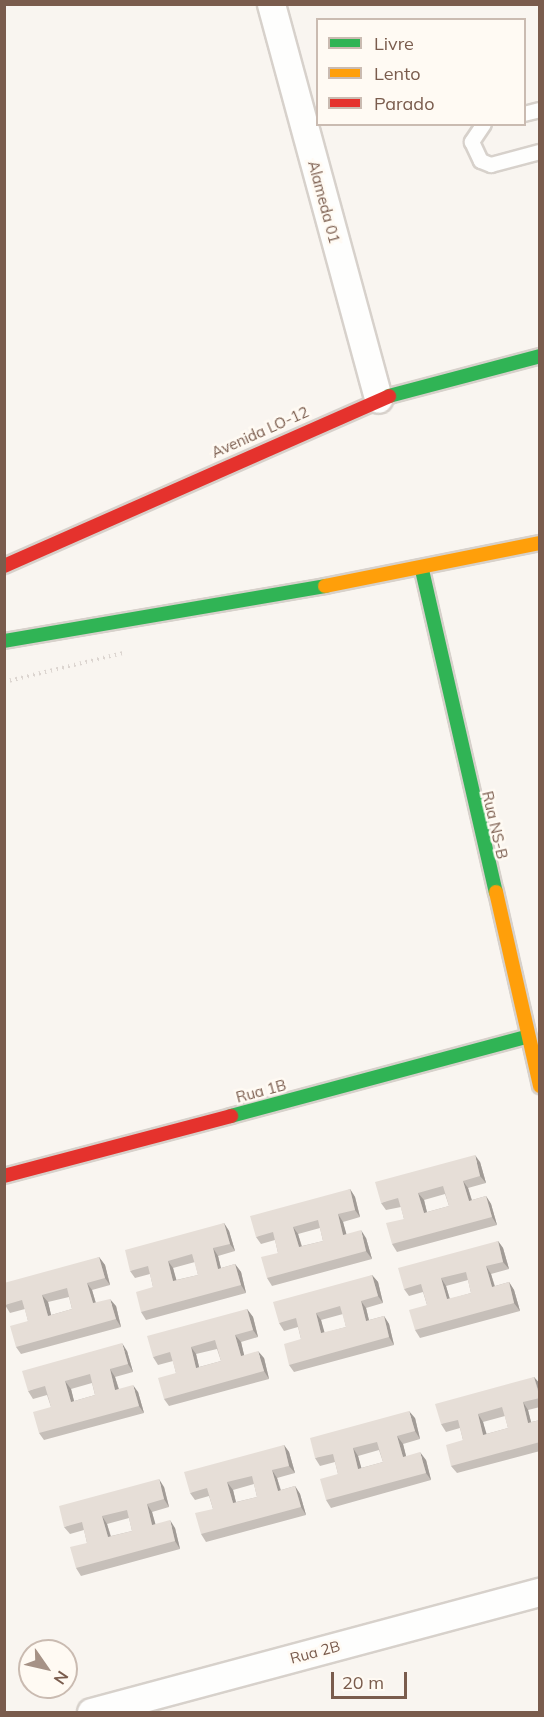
<!DOCTYPE html>
<html>
<head>
<meta charset="utf-8">
<style>
  body { margin:0 }
  #map { position:relative; width:544px; height:1717px; overflow:hidden; background:#f9f5f0; font-family:Mulish,sans-serif }
  div>[style] { position:absolute }
  .path>* { height:4px; margin-top:-2px; transform-origin:0; background:repeating-linear-gradient(90deg,#dcd5d0 0 1.5px,transparent 0 6px) }
  .roads { filter:drop-shadow(2px 0 #d7d1cb) drop-shadow(-2px 0 #d7d1cb) drop-shadow(0 2px #d7d1cb) drop-shadow(0 -2px #d7d1cb) }
  .lane>* { height:14px; margin:-7px; padding:0 7px; transform-origin:7px; border-radius:7px; background:#fefefd }
  .street>* { height:27px; margin:-13.5px; padding:0 13.5px; transform-origin:13.5px; border-radius:13.5px; background:#fefefd }
  .fast>* { height:14px; margin:-7px; padding:0 7px; transform-origin:7px; border-radius:7px; background:#30b455 }
  .slow>* { height:14px; margin:-7px; padding:0 7px; transform-origin:7px; border-radius:7px; background:#ff9f0a }
  .jam>* { height:14px; margin:-7px; padding:0 7px; transform-origin:7px; border-radius:7px; background:#e5322d }
  .wall>* { inset:0; background:#c6bfb9 }
  .shaded-wall>* { inset:0; background:#a19b96 }
  .building>* { inset:0; background:#e6ded7 }
  span { translate:-50% -50%; white-space:nowrap; text-align:center; line-height:1.15; -webkit-text-stroke:5px #fffaf3; paint-order:stroke }
  .street-label { font-size:15px; color:#7a5c4d }
  .frame { position:absolute; inset:0; border:6px solid #7a5c4d; pointer-events:none }
  .legend { position:absolute; left:316px; top:18px; width:210px; height:108px; box-sizing:border-box; background:#fffaf3; border:2px solid #cabbb1; margin:0; padding:8px 10px; list-style:none; font-size:18px; color:#7a5c4d }
  .legend li { display:flex; align-items:center; gap:12px; height:30px }
  .legend b { width:30px; border:2px solid #cabbb1 }
  .north { position:absolute; left:18px; top:1639px; width:60px; height:60px; box-sizing:border-box; background:#fffaf3; border:2px solid #cabbb1; border-radius:50%; rotate:124deg; font-size:16px; font-weight:700; line-height:24px; text-align:center; color:#7a5c4d }
  .north::after { content:''; display:block; margin:auto; width:21px; height:27px; background:#a69286; clip-path:polygon(50% 0,100% 100%,50% 72%,0 100%) }
  .scale { position:absolute; left:331px; top:1672px; width:76px; height:27px; box-sizing:border-box; border:3px solid #7a5c4d; border-top:0; padding-left:8px; font-size:18px; line-height:21px; white-space:nowrap; color:#7a5c4d; -webkit-text-stroke:4px #fffaf3; paint-order:stroke }
</style>
</head>
<body>
<div id="map">
  <div class="path">
    <i style="left:4px;top:682px;width:122px;rotate:-13.7deg"></i>
  </div>
  <div class="roads">
    <div class="lane">
      <i style="left:524px;top:114px;width:16px;rotate:-14deg"></i>
      <i style="left:484px;top:124px;width:22px;rotate:124deg"></i>
      <i style="left:472px;top:142px;width:21px;rotate:65deg"></i>
      <i style="left:481px;top:161px;width:11px;rotate:22deg"></i>
      <i style="left:491px;top:165px;width:51px;rotate:-14.9deg"></i>
    </div>
    <div class="street">
      <i style="left:271px;top:4px;width:409px;rotate:74.8deg"></i>
      <i style="left:91px;top:1712px;width:465px;rotate:-15deg"></i>
    </div>
    <div class="fast">
      <i style="left:389px;top:396px;width:156px;rotate:-14.8deg"></i>
      <i style="left:422px;top:570px;width:330px;rotate:77.1deg"></i>
      <i style="left:4px;top:641px;width:326px;rotate:-9.7deg"></i>
      <i style="left:231px;top:1116px;width:305px;rotate:-15deg"></i>
    </div>
    <div class="slow">
      <i style="left:325px;top:586px;width:219px;rotate:-11.3deg"></i>
      <i style="left:496px;top:892px;width:199px;rotate:77.2deg"></i>
    </div>
    <div class="jam">
      <i style="left:4px;top:566px;width:421px;rotate:-23.8deg"></i>
      <i style="left:4px;top:1176px;width:235px;rotate:-14.8deg"></i>
    </div>
  </div>
  <div class="wall">
    <i style="clip-path:polygon(evenodd,480px 1162px,486px 1183px,468px 1188px,472px 1200px,486px 1196px,491px 1204px,497px 1225px,397px 1252px,392px 1244px,404px 1219px,401px 1207px,386px 1210px,381px 1203px,480px 1162px,445px 1194px,449px 1206px,427px 1212px,424px 1200px,445px 1194px)"></i>
    <i style="clip-path:polygon(evenodd,350px 1189px,355px 1197px,360px 1217px,343px 1222px,346px 1234px,366px 1238px,372px 1259px,272px 1286px,267px 1278px,278px 1253px,275px 1240px,261px 1244px,256px 1237px,350px 1189px,320px 1228px,323px 1241px,302px 1246px,298px 1234px,320px 1228px)"></i>
    <i style="clip-path:polygon(evenodd,224px 1223px,229px 1231px,235px 1251px,218px 1256px,221px 1268px,235px 1264px,241px 1272px,246px 1293px,146px 1320px,141px 1312px,153px 1287px,150px 1274px,135px 1278px,130px 1271px,224px 1223px,195px 1262px,198px 1275px,176px 1280px,173px 1268px,195px 1262px)"></i>
    <i style="clip-path:polygon(evenodd,498px 1241px,503px 1248px,509px 1269px,491px 1274px,495px 1286px,509px 1282px,514px 1290px,520px 1311px,420px 1338px,415px 1330px,427px 1305px,423px 1292px,409px 1296px,404px 1289px,498px 1241px,468px 1280px,471px 1293px,450px 1299px,446px 1286px,468px 1280px)"></i>
    <i style="clip-path:polygon(evenodd,99px 1257px,105px 1265px,110px 1285px,92px 1290px,96px 1303px,116px 1306px,121px 1327px,21px 1354px,16px 1347px,28px 1321px,25px 1309px,10px 1313px,5px 1305px,99px 1257px,69px 1297px,72px 1309px,51px 1315px,48px 1302px,69px 1297px)"></i>
    <i style="clip-path:polygon(evenodd,372px 1275px,378px 1282px,383px 1303px,366px 1308px,369px 1320px,384px 1316px,389px 1324px,394px 1345px,294px 1372px,289px 1365px,301px 1339px,298px 1327px,284px 1331px,279px 1323px,372px 1275px,343px 1314px,346px 1327px,324px 1333px,321px 1320px,343px 1314px)"></i>
    <i style="clip-path:polygon(evenodd,247px 1309px,253px 1317px,258px 1337px,241px 1342px,244px 1355px,264px 1358px,269px 1379px,169px 1406px,164px 1399px,176px 1373px,173px 1361px,158px 1365px,153px 1357px,247px 1309px,217px 1349px,221px 1361px,199px 1367px,196px 1354px,217px 1349px)"></i>
    <i style="clip-path:polygon(evenodd,127px 1351px,133px 1372px,115px 1377px,119px 1389px,138px 1392px,144px 1413px,44px 1440px,39px 1433px,51px 1407px,47px 1395px,33px 1399px,28px 1391px,127px 1351px,92px 1383px,95px 1395px,74px 1401px,71px 1389px,92px 1383px)"></i>
    <i style="clip-path:polygon(evenodd,534px 1377px,540px 1384px,540px 1407px,528px 1410px,531px 1422px,540px 1420px,540px 1451px,457px 1473px,451px 1466px,463px 1440px,460px 1428px,446px 1432px,441px 1424px,534px 1377px,505px 1416px,508px 1428px,486px 1434px,483px 1422px,505px 1416px)"></i>
    <i style="clip-path:polygon(evenodd,415px 1418px,420px 1439px,403px 1444px,406px 1456px,426px 1460px,431px 1480px,331px 1508px,326px 1500px,338px 1474px,335px 1462px,320px 1466px,315px 1458px,415px 1418px,379px 1450px,383px 1462px,361px 1468px,358px 1456px,379px 1450px)"></i>
    <i style="clip-path:polygon(evenodd,284px 1445px,289px 1452px,295px 1473px,277px 1478px,281px 1490px,295px 1486px,300px 1494px,306px 1515px,206px 1542px,201px 1534px,213px 1509px,209px 1496px,195px 1500px,190px 1493px,284px 1445px,254px 1484px,257px 1497px,236px 1502px,233px 1490px,254px 1484px)"></i>
    <i style="clip-path:polygon(evenodd,164px 1487px,169px 1507px,152px 1512px,155px 1524px,175px 1528px,180px 1549px,81px 1576px,76px 1568px,87px 1543px,84px 1530px,70px 1534px,64px 1527px,164px 1487px,129px 1518px,132px 1531px,111px 1536px,107px 1524px,129px 1518px)"></i>
  </div>
  <div class="shaded-wall">
    <i style="clip-path:polygon(475px 1155px,480px 1162px,486px 1183px,480px 1176px)"></i>
    <i style="clip-path:polygon(463px 1181px,468px 1188px,474px 1208px,469px 1201px)"></i>
    <i style="clip-path:polygon(350px 1189px,355px 1197px,360px 1217px,355px 1210px)"></i>
    <i style="clip-path:polygon(418px 1193px,424px 1200px,429px 1221px,424px 1213px)"></i>
    <i style="clip-path:polygon(486px 1196px,491px 1204px,497px 1225px,492px 1217px)"></i>
    <i style="clip-path:polygon(338px 1214px,343px 1222px,349px 1243px,343px 1235px)"></i>
    <i style="clip-path:polygon(224px 1223px,229px 1231px,235px 1251px,230px 1244px)"></i>
    <i style="clip-path:polygon(293px 1227px,298px 1234px,304px 1255px,299px 1247px)"></i>
    <i style="clip-path:polygon(361px 1230px,366px 1238px,372px 1259px,366px 1251px)"></i>
    <i style="clip-path:polygon(498px 1241px,503px 1248px,509px 1269px,503px 1262px)"></i>
    <i style="clip-path:polygon(213px 1248px,218px 1256px,223px 1277px,218px 1269px)"></i>
    <i style="clip-path:polygon(99px 1257px,105px 1265px,110px 1285px,105px 1278px)"></i>
    <i style="clip-path:polygon(168px 1261px,173px 1268px,179px 1289px,173px 1281px)"></i>
    <i style="clip-path:polygon(235px 1264px,241px 1272px,246px 1293px,241px 1285px)"></i>
    <i style="clip-path:polygon(486px 1266px,491px 1274px,497px 1295px,492px 1287px)"></i>
    <i style="clip-path:polygon(372px 1275px,378px 1282px,383px 1303px,378px 1296px)"></i>
    <i style="clip-path:polygon(441px 1278px,446px 1286px,452px 1307px,447px 1299px)"></i>
    <i style="clip-path:polygon(509px 1282px,514px 1290px,520px 1311px,514px 1303px)"></i>
    <i style="clip-path:polygon(87px 1283px,92px 1290px,98px 1311px,93px 1303px)"></i>
    <i style="clip-path:polygon(42px 1295px,48px 1302px,53px 1323px,48px 1316px)"></i>
    <i style="clip-path:polygon(110px 1299px,116px 1306px,121px 1327px,116px 1319px)"></i>
    <i style="clip-path:polygon(361px 1301px,366px 1308px,371px 1329px,366px 1321px)"></i>
    <i style="clip-path:polygon(247px 1309px,253px 1317px,258px 1337px,253px 1330px)"></i>
    <i style="clip-path:polygon(316px 1313px,321px 1320px,327px 1341px,321px 1333px)"></i>
    <i style="clip-path:polygon(384px 1316px,389px 1324px,394px 1345px,389px 1337px)"></i>
    <i style="clip-path:polygon(235px 1335px,241px 1342px,246px 1363px,241px 1356px)"></i>
    <i style="clip-path:polygon(122px 1343px,127px 1351px,133px 1372px,128px 1364px)"></i>
    <i style="clip-path:polygon(191px 1347px,196px 1354px,201px 1375px,196px 1368px)"></i>
    <i style="clip-path:polygon(258px 1351px,264px 1358px,269px 1379px,264px 1371px)"></i>
    <i style="clip-path:polygon(110px 1369px,115px 1377px,121px 1397px,115px 1390px)"></i>
    <i style="clip-path:polygon(534px 1377px,540px 1384px,540px 1395px)"></i>
    <i style="clip-path:polygon(65px 1381px,71px 1389px,76px 1409px,71px 1402px)"></i>
    <i style="clip-path:polygon(133px 1385px,138px 1392px,144px 1413px,139px 1406px)"></i>
    <i style="clip-path:polygon(523px 1402px,528px 1410px,533px 1430px,528px 1423px)"></i>
    <i style="clip-path:polygon(409px 1411px,415px 1418px,420px 1439px,415px 1431px)"></i>
    <i style="clip-path:polygon(478px 1414px,483px 1422px,489px 1442px,483px 1435px)"></i>
    <i style="clip-path:polygon(397px 1436px,403px 1444px,408px 1464px,403px 1457px)"></i>
    <i style="clip-path:polygon(284px 1445px,289px 1452px,295px 1473px,289px 1466px)"></i>
    <i style="clip-path:polygon(353px 1448px,358px 1456px,364px 1477px,358px 1469px)"></i>
    <i style="clip-path:polygon(420px 1452px,426px 1460px,431px 1480px,426px 1473px)"></i>
    <i style="clip-path:polygon(272px 1470px,277px 1478px,283px 1499px,278px 1491px)"></i>
    <i style="clip-path:polygon(159px 1479px,164px 1487px,169px 1507px,164px 1499px)"></i>
    <i style="clip-path:polygon(227px 1482px,233px 1490px,238px 1511px,233px 1503px)"></i>
    <i style="clip-path:polygon(295px 1486px,300px 1494px,306px 1515px,301px 1507px)"></i>
    <i style="clip-path:polygon(147px 1504px,152px 1512px,158px 1533px,152px 1525px)"></i>
    <i style="clip-path:polygon(102px 1516px,107px 1524px,113px 1545px,108px 1537px)"></i>
    <i style="clip-path:polygon(170px 1520px,175px 1528px,180px 1549px,175px 1541px)"></i>
  </div>
  <div class="building">
    <i style="clip-path:polygon(evenodd,475px 1155px,480px 1176px,463px 1181px,469px 1201px,486px 1196px,492px 1217px,392px 1244px,386px 1223px,404px 1219px,398px 1198px,381px 1203px,375px 1182px,475px 1155px,443px 1186px,449px 1206px,424px 1213px,418px 1193px,443px 1186px)"></i>
    <i style="clip-path:polygon(evenodd,350px 1189px,355px 1210px,338px 1214px,343px 1235px,361px 1230px,366px 1251px,267px 1278px,261px 1257px,278px 1253px,273px 1232px,256px 1237px,250px 1216px,350px 1189px,318px 1220px,323px 1241px,299px 1247px,293px 1227px,318px 1220px)"></i>
    <i style="clip-path:polygon(evenodd,224px 1223px,230px 1244px,213px 1248px,218px 1269px,235px 1264px,241px 1285px,141px 1312px,136px 1292px,153px 1287px,148px 1266px,130px 1271px,125px 1250px,224px 1223px,192px 1254px,198px 1275px,173px 1281px,168px 1261px,192px 1254px)"></i>
    <i style="clip-path:polygon(evenodd,498px 1241px,503px 1262px,486px 1266px,492px 1287px,509px 1282px,514px 1303px,415px 1330px,409px 1310px,427px 1305px,421px 1284px,404px 1289px,398px 1268px,498px 1241px,466px 1272px,471px 1293px,447px 1299px,441px 1278px,466px 1272px)"></i>
    <i style="clip-path:polygon(evenodd,99px 1257px,105px 1278px,87px 1283px,93px 1303px,110px 1299px,116px 1319px,16px 1347px,10px 1326px,28px 1321px,22px 1300px,5px 1305px,4px 1283px,99px 1257px,67px 1288px,72px 1309px,48px 1316px,42px 1295px,67px 1288px)"></i>
    <i style="clip-path:polygon(evenodd,372px 1275px,378px 1296px,361px 1301px,366px 1321px,384px 1316px,389px 1337px,289px 1365px,284px 1344px,301px 1339px,296px 1318px,279px 1323px,273px 1302px,372px 1275px,340px 1306px,346px 1327px,321px 1333px,316px 1313px,340px 1306px)"></i>
    <i style="clip-path:polygon(evenodd,247px 1309px,253px 1330px,235px 1335px,241px 1356px,258px 1351px,264px 1371px,164px 1399px,158px 1378px,176px 1373px,170px 1352px,153px 1357px,147px 1336px,247px 1309px,215px 1340px,221px 1361px,196px 1368px,191px 1347px,215px 1340px)"></i>
    <i style="clip-path:polygon(evenodd,122px 1343px,128px 1364px,110px 1369px,115px 1390px,133px 1385px,139px 1406px,39px 1433px,33px 1412px,51px 1407px,45px 1386px,28px 1391px,22px 1371px,122px 1343px,90px 1374px,95px 1395px,71px 1402px,65px 1381px,90px 1374px)"></i>
    <i style="clip-path:polygon(evenodd,534px 1377px,540px 1398px,523px 1402px,528px 1423px,540px 1420px,540px 1442px,451px 1466px,446px 1445px,463px 1440px,458px 1420px,441px 1424px,435px 1404px,534px 1377px,502px 1407px,508px 1428px,483px 1435px,478px 1414px,502px 1407px)"></i>
    <i style="clip-path:polygon(evenodd,409px 1411px,415px 1431px,397px 1436px,403px 1457px,420px 1452px,426px 1473px,326px 1500px,320px 1479px,338px 1474px,333px 1454px,315px 1458px,310px 1438px,409px 1411px,377px 1442px,383px 1462px,358px 1469px,353px 1448px,377px 1442px)"></i>
    <i style="clip-path:polygon(evenodd,284px 1445px,289px 1466px,272px 1470px,278px 1491px,295px 1486px,301px 1507px,201px 1534px,195px 1513px,213px 1509px,207px 1488px,190px 1493px,184px 1472px,284px 1445px,252px 1476px,257px 1497px,233px 1503px,227px 1482px,252px 1476px)"></i>
    <i style="clip-path:polygon(evenodd,159px 1479px,164px 1499px,147px 1504px,152px 1525px,170px 1520px,175px 1541px,76px 1568px,70px 1547px,87px 1543px,82px 1522px,64px 1527px,59px 1506px,159px 1479px,127px 1510px,132px 1531px,108px 1537px,102px 1516px,127px 1510px)"></i>
  </div>
  <div class="street-label">
    <span style="left:324px;top:202px;rotate:75deg">Alameda 01</span>
    <span style="left:260px;top:432px;rotate:-24deg">Avenida LO-12</span>
    <span style="left:495px;top:825px;rotate:77deg">Rua NS-B</span>
    <span style="left:261px;top:1091px;rotate:-15deg">Rua 1B</span>
    <span style="left:315px;top:1652px;rotate:-15deg">Rua 2B</span>
  </div>
  <div class="frame"></div>
  <ul class="legend">
  <li><b style="height:8px;background:#30b455"></b>Livre</li>
  <li><b style="height:8px;background:#ff9f0a"></b>Lento</li>
  <li><b style="height:8px;background:#e5322d"></b>Parado</li>
  </ul>
  <div class="north">N</div>
  <div class="scale">20 m</div>
</div>
</body>
</html>
